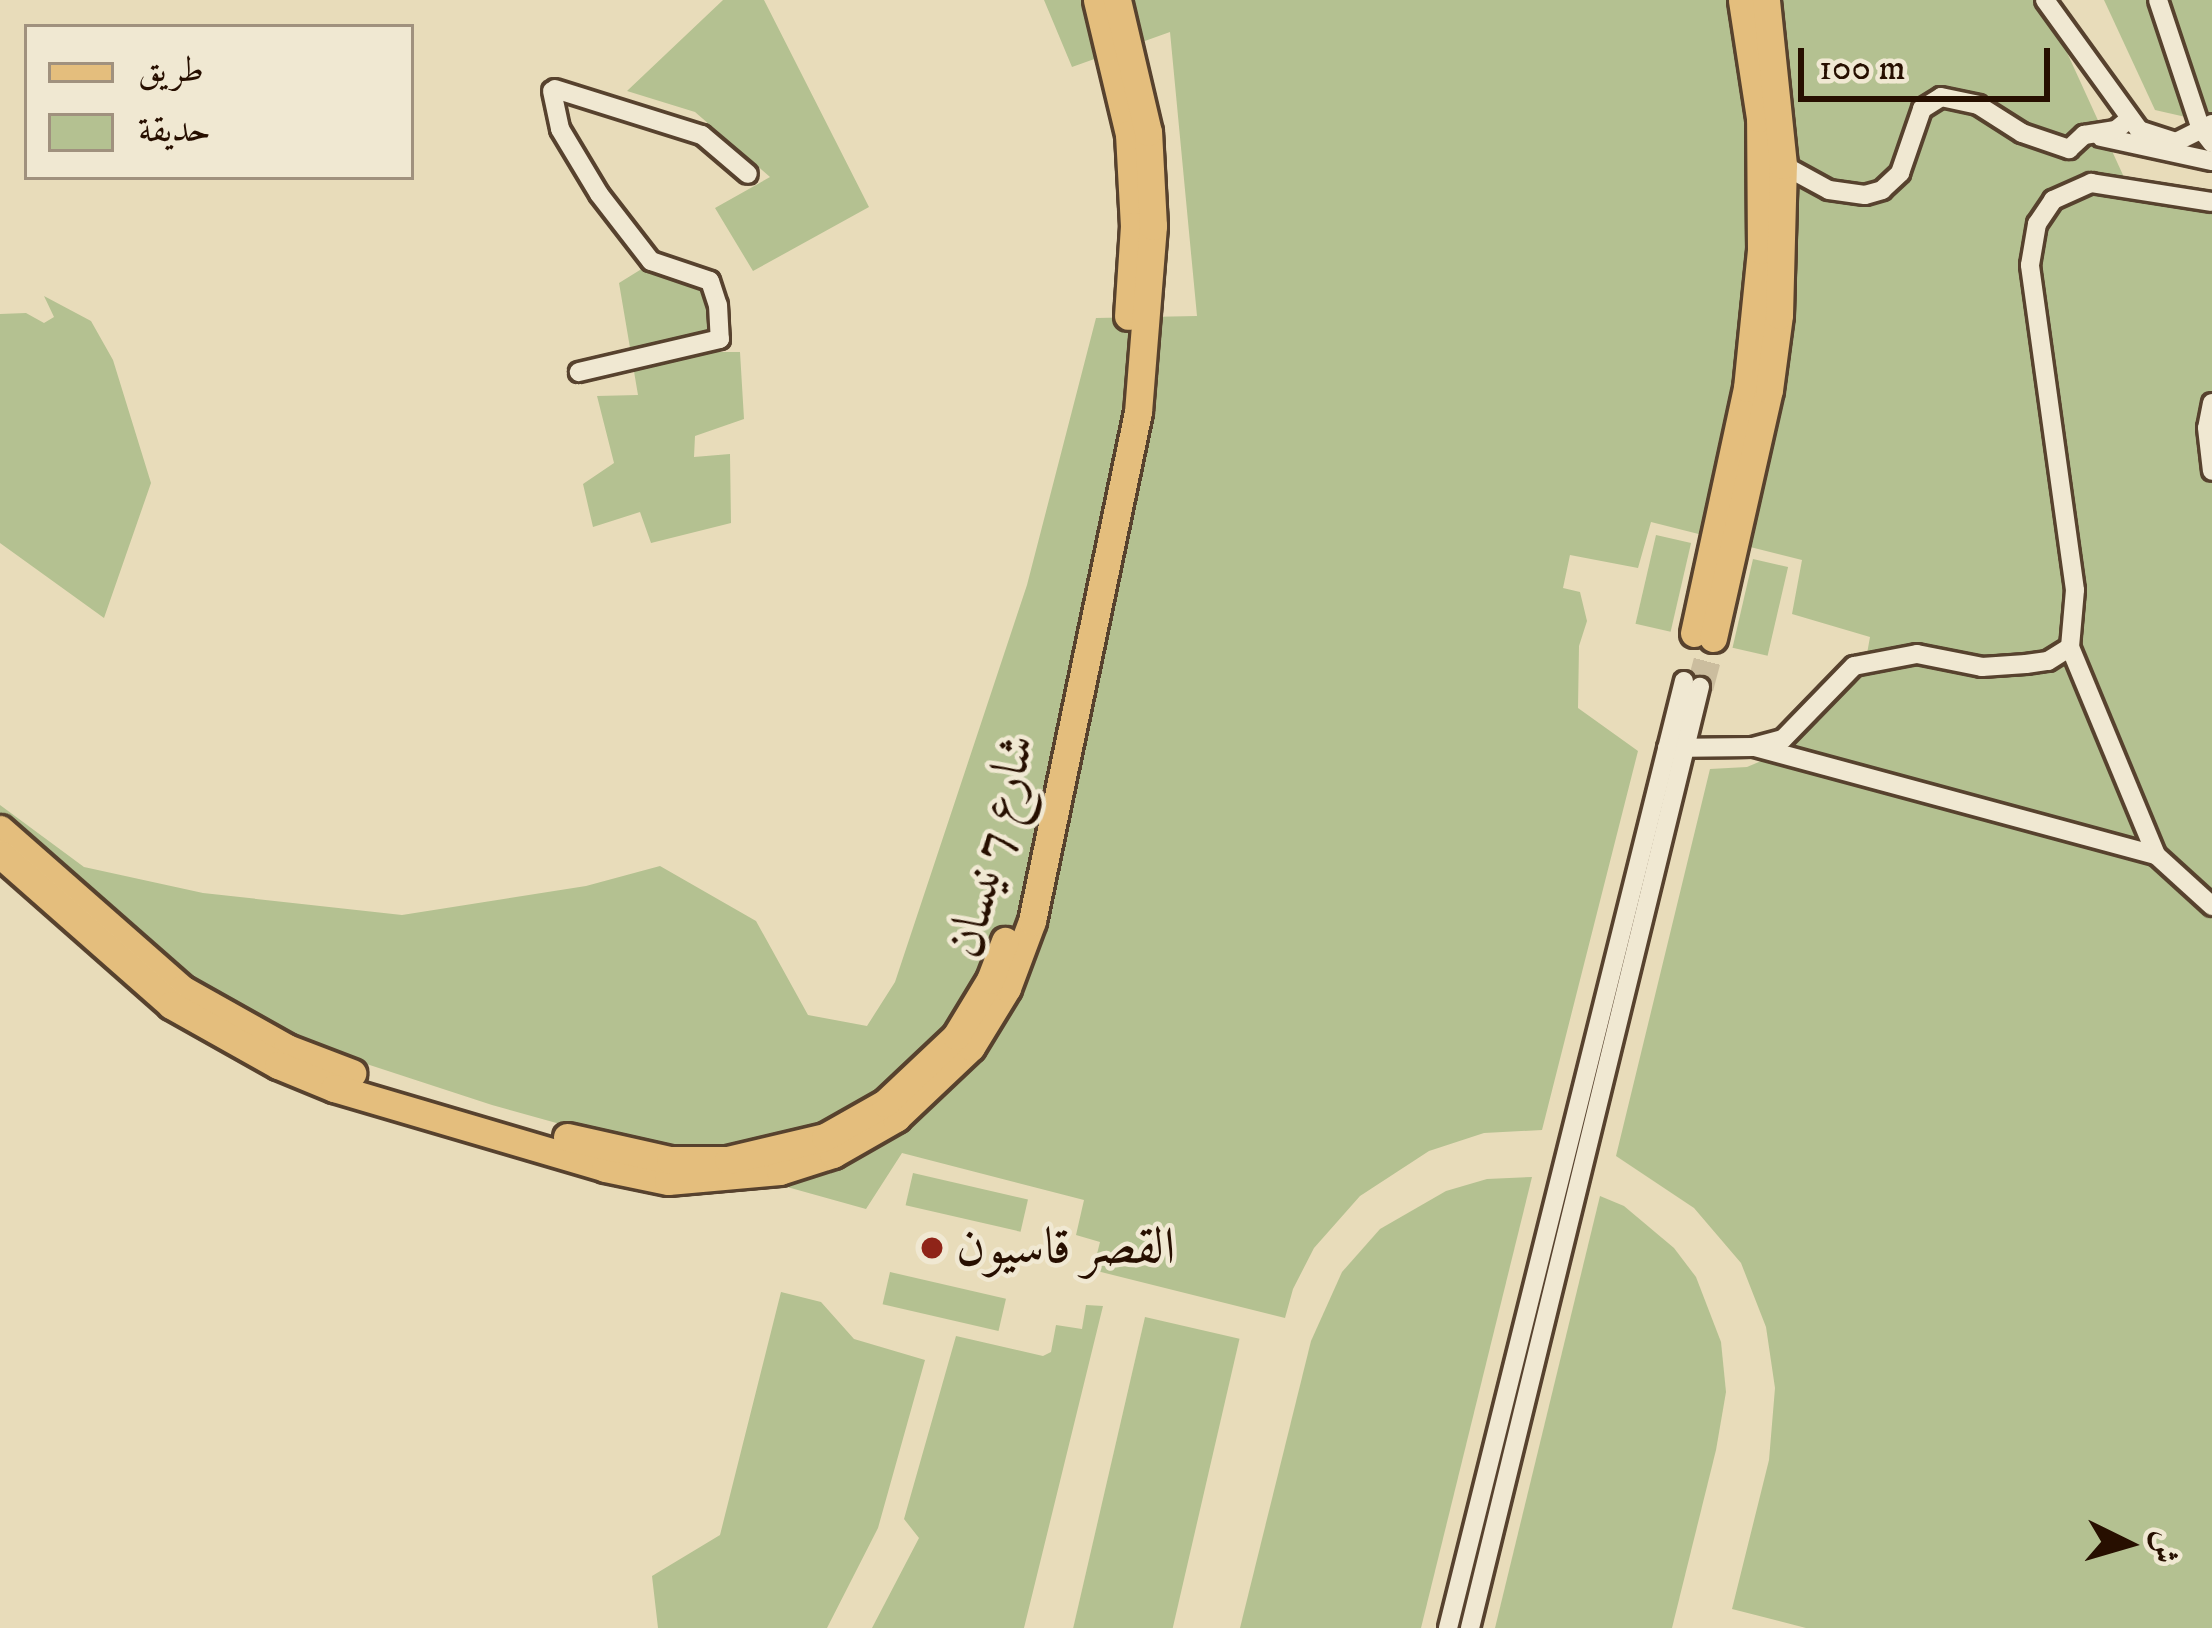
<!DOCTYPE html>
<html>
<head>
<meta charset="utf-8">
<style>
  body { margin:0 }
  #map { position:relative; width:2212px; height:1628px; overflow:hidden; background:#e8dcba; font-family:"IM FELL DW Pica",Amiri,serif }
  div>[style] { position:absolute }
  .green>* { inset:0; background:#b4c191; transform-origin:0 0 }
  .primary-tunnel>* { height:27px; margin-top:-13.5px; transform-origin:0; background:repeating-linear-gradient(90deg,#cbbd9e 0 27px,transparent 0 41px) }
  .roads { filter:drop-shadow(3px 0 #57422e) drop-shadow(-3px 0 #57422e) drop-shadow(0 3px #57422e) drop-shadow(0 -3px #57422e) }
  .street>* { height:18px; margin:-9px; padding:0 9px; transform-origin:9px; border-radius:9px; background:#f0e8d2 }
  .primary>* { height:27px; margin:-13.5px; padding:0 13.5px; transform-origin:13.5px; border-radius:13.5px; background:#e4be7d }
  .dots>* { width:33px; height:33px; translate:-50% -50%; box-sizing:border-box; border:6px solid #f0e8d2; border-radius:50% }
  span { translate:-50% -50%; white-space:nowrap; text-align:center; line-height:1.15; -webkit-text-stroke:9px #f0e8d2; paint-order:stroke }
  .street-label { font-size:51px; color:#270f00 }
  .poi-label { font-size:51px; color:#270f00 }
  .left { translate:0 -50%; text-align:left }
  .legend { position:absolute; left:24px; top:24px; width:390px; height:156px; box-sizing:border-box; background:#f0e8d2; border:3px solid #a0917e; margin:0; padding:15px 21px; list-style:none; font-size:36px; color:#270f00 }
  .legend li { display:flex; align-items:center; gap:24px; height:60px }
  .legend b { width:60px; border:3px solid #a0917e }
  .north { position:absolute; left:2068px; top:1484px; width:120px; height:120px; -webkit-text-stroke:9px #f0e8d2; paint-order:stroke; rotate:95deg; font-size:33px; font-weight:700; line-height:48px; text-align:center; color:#270f00 }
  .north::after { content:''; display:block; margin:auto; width:42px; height:54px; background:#270f00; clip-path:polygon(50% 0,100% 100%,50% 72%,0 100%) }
  .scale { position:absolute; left:1798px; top:48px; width:252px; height:54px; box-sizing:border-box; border:6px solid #270f00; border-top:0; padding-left:15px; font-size:36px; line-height:42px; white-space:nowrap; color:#270f00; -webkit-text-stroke:9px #f0e8d2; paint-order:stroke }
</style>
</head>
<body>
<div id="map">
  <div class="green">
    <i style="clip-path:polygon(723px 0,764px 0,869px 207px,753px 271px,715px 208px,770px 177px,695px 112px,627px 91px)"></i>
    <i style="clip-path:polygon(1044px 0,2043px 0,2128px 186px,2212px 203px,2212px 1628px,1806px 1628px,1732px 1609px,1769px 1460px,1775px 1388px,1766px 1327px,1741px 1263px,1694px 1208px,1616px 1156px,1710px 769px,1747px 767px,1780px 753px,1863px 676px,1870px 637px,1792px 614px,1802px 560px,1651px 522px,1638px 568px,1570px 555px,1563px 588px,1580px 592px,1587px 621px,1579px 646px,1578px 708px,1638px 751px,1542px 1130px,1484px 1133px,1429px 1151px,1360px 1196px,1314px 1248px,1293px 1289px,1285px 1318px,1093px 1270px,1100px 1242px,1076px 1235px,1084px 1200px,902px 1153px,866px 1209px,492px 1105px,281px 1036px,87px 903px,0 832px,0 805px,84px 867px,203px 893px,402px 915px,586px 886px,660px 866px,756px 921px,808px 1015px,867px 1026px,895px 982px,1027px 585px,1096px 318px,1197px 316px,1170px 32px,1072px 67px)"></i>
    <i style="clip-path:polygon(2104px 0,2212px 0,2212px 123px,2155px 110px)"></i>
    <i style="clip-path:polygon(648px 265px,707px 290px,716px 352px,740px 352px,744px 419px,695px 436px,694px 457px,730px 454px,731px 523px,651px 543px,640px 512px,593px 527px,583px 484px,614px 463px,597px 396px,638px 395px,619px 283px)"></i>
    <i style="clip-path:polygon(44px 296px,91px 321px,113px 360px,151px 483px,104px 618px,0 543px,0 314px,26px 313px,44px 323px,54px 317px)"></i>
    <i style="left:1656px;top:535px;width:36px;height:91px;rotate:13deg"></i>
    <i style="left:1753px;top:559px;width:36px;height:91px;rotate:13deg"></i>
    <i style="left:913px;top:1173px;width:118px;height:33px;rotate:13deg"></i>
    <i style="clip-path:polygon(1532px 1177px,1421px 1628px,1240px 1628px,1311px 1341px,1342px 1272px,1380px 1229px,1446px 1191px,1487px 1179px)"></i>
    <i style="clip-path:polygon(1600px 1196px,1624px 1206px,1674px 1248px,1696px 1277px,1721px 1342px,1726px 1392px,1716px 1450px,1672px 1628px,1495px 1628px)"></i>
    <i style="left:890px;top:1272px;width:119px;height:33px;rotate:13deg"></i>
    <i style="clip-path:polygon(781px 1292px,821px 1302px,854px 1339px,925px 1360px,878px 1528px,827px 1628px,658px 1628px,652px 1576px,720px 1535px)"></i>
    <i style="clip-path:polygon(1086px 1305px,1103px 1306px,1024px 1628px,872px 1628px,919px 1538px,904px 1519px,956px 1336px,1043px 1356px,1051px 1352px,1056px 1325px,1082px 1329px)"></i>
    <i style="left:1145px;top:1317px;width:97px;height:320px;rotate:13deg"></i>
  </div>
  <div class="primary-tunnel">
    <i style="left:1700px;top:687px;width:51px;rotate:-75.1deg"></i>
  </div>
  <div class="roads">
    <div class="street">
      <i style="left:2045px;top:0;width:160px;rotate:54.1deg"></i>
      <i style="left:2139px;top:130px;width:39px;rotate:18deg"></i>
      <i style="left:2176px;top:142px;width:40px;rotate:-26.6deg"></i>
      <i style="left:2158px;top:0;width:136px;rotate:71.6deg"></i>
      <i style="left:2201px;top:129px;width:18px;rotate:52deg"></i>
      <i style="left:555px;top:89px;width:154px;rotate:17.4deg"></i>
      <i style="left:702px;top:135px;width:60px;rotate:40.3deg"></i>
      <i style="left:552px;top:91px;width:39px;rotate:78deg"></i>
      <i style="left:560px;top:129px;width:76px;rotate:59deg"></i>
      <i style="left:599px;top:194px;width:85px;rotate:52.2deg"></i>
      <i style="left:651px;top:261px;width:62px;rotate:18.7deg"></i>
      <i style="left:710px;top:281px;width:25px;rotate:72deg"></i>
      <i style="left:718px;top:305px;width:34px;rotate:87deg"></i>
      <i style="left:720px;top:339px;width:145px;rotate:166.8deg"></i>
      <i style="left:2101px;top:137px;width:114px;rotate:12.2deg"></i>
      <i style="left:1783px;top:165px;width:52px;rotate:28.5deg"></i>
      <i style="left:1829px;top:190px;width:36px;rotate:8deg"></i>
      <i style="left:1865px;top:195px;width:18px;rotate:-16deg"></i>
      <i style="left:1882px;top:190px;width:25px;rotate:-43deg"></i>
      <i style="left:1900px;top:173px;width:68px;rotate:-71deg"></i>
      <i style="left:1922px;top:109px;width:22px;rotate:-32deg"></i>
      <i style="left:1941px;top:97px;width:38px;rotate:12deg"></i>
      <i style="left:1978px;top:105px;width:52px;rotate:32.5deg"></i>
      <i style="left:2022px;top:133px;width:50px;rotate:18.8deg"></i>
      <i style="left:2069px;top:149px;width:21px;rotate:-43deg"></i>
      <i style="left:2084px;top:135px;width:32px;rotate:-9deg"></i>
      <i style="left:2116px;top:130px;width:17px;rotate:-40deg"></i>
      <i style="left:2212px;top:403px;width:25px;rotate:101deg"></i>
      <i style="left:2207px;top:428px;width:43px;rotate:83.4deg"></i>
      <i style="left:2070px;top:647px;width:225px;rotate:67.5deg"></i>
      <i style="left:2156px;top:855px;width:76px;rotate:42.3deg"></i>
      <i style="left:1755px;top:747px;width:415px;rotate:15.1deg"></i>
      <i style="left:1667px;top:748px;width:86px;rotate:-0.7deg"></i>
      <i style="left:1753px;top:747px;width:31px;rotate:-15deg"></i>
      <i style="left:1783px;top:739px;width:102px;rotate:-45.8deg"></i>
      <i style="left:1854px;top:666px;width:64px;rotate:-10.8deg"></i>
      <i style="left:1917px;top:654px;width:66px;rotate:11.3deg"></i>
      <i style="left:1982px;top:667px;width:44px;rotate:-3.9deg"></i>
      <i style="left:2026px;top:664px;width:22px;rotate:-8deg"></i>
      <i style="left:2048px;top:661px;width:26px;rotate:-32deg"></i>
      <i style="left:2070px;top:647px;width:57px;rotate:-85deg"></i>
      <i style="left:2075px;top:590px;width:328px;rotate:-97.9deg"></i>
      <i style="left:2030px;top:265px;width:42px;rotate:-80.3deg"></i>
      <i style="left:2037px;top:224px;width:29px;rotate:-56deg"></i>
      <i style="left:2053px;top:200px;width:42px;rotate:-24.1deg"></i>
      <i style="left:2091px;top:183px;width:122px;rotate:8.9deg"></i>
      <i style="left:1448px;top:1628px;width:976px;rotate:-76.01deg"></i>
      <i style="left:1470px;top:1628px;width:969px;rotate:-76.27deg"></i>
    </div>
    <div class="primary">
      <i style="left:1097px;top:0;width:138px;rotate:76.6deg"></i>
      <i style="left:1129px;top:134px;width:92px;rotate:86.9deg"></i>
      <i style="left:1134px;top:226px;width:90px;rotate:93.8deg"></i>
      <i style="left:1694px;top:633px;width:251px;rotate:-77.8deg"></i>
      <i style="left:1747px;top:388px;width:139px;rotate:-84.2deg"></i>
      <i style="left:1761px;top:250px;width:132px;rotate:-90.4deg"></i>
      <i style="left:1760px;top:118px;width:119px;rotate:-98.7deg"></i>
      <i style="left:1713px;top:638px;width:254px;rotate:-77.3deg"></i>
      <i style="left:1769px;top:390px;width:76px;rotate:-82.4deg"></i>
      <i style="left:1779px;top:315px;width:150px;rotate:-88.5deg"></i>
      <i style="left:1783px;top:165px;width:166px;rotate:-95.9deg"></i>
      <i style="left:0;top:829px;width:242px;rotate:41.3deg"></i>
      <i style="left:182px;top:989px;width:120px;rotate:29.3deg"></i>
      <i style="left:287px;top:1048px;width:70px;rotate:21deg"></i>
      <i style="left:0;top:854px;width:228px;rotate:41.4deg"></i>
      <i style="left:171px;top:1005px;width:123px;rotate:29.3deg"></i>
      <i style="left:278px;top:1065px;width:61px;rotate:22.3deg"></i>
      <i style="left:334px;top:1088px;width:283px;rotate:16.4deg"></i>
      <i style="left:605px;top:1168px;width:64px;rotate:11.7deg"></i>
      <i style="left:668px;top:1181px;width:112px;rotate:-5.1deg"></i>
      <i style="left:780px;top:1171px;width:56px;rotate:-17.8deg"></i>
      <i style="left:833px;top:1154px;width:73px;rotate:-29.7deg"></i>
      <i style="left:896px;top:1118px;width:103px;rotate:-43.4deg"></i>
      <i style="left:971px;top:1047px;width:69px;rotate:-58.6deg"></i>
      <i style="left:1007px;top:988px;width:72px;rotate:-69.5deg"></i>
      <i style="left:1032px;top:921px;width:520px;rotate:-78.24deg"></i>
      <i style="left:1138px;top:412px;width:187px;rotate:-85.4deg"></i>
      <i style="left:1153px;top:226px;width:94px;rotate:-93deg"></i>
      <i style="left:1148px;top:132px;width:136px;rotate:-103.2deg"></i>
      <i style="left:567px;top:1137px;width:106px;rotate:12.6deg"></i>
      <i style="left:670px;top:1160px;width:58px"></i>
      <i style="left:728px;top:1160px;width:100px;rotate:-13.3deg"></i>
      <i style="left:825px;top:1137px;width:69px;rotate:-29.5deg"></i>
      <i style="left:885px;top:1103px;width:98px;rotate:-43.3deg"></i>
      <i style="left:956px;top:1036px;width:66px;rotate:-58.7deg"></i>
      <i style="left:990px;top:980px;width:42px;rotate:-69deg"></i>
    </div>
  </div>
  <div class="dots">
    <i style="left:932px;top:1248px;background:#8f2418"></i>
  </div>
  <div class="street-label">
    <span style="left:992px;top:846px;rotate:-76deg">شارع 7 نيسان</span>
  </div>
  <div class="poi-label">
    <span class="left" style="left:956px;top:1248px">القصر قاسيون</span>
  </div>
  <ul class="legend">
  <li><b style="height:15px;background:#e4be7d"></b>طريق</li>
  <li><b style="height:33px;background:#b4c191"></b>حديقة</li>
  </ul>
  <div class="north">ش</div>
  <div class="scale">100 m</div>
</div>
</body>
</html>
